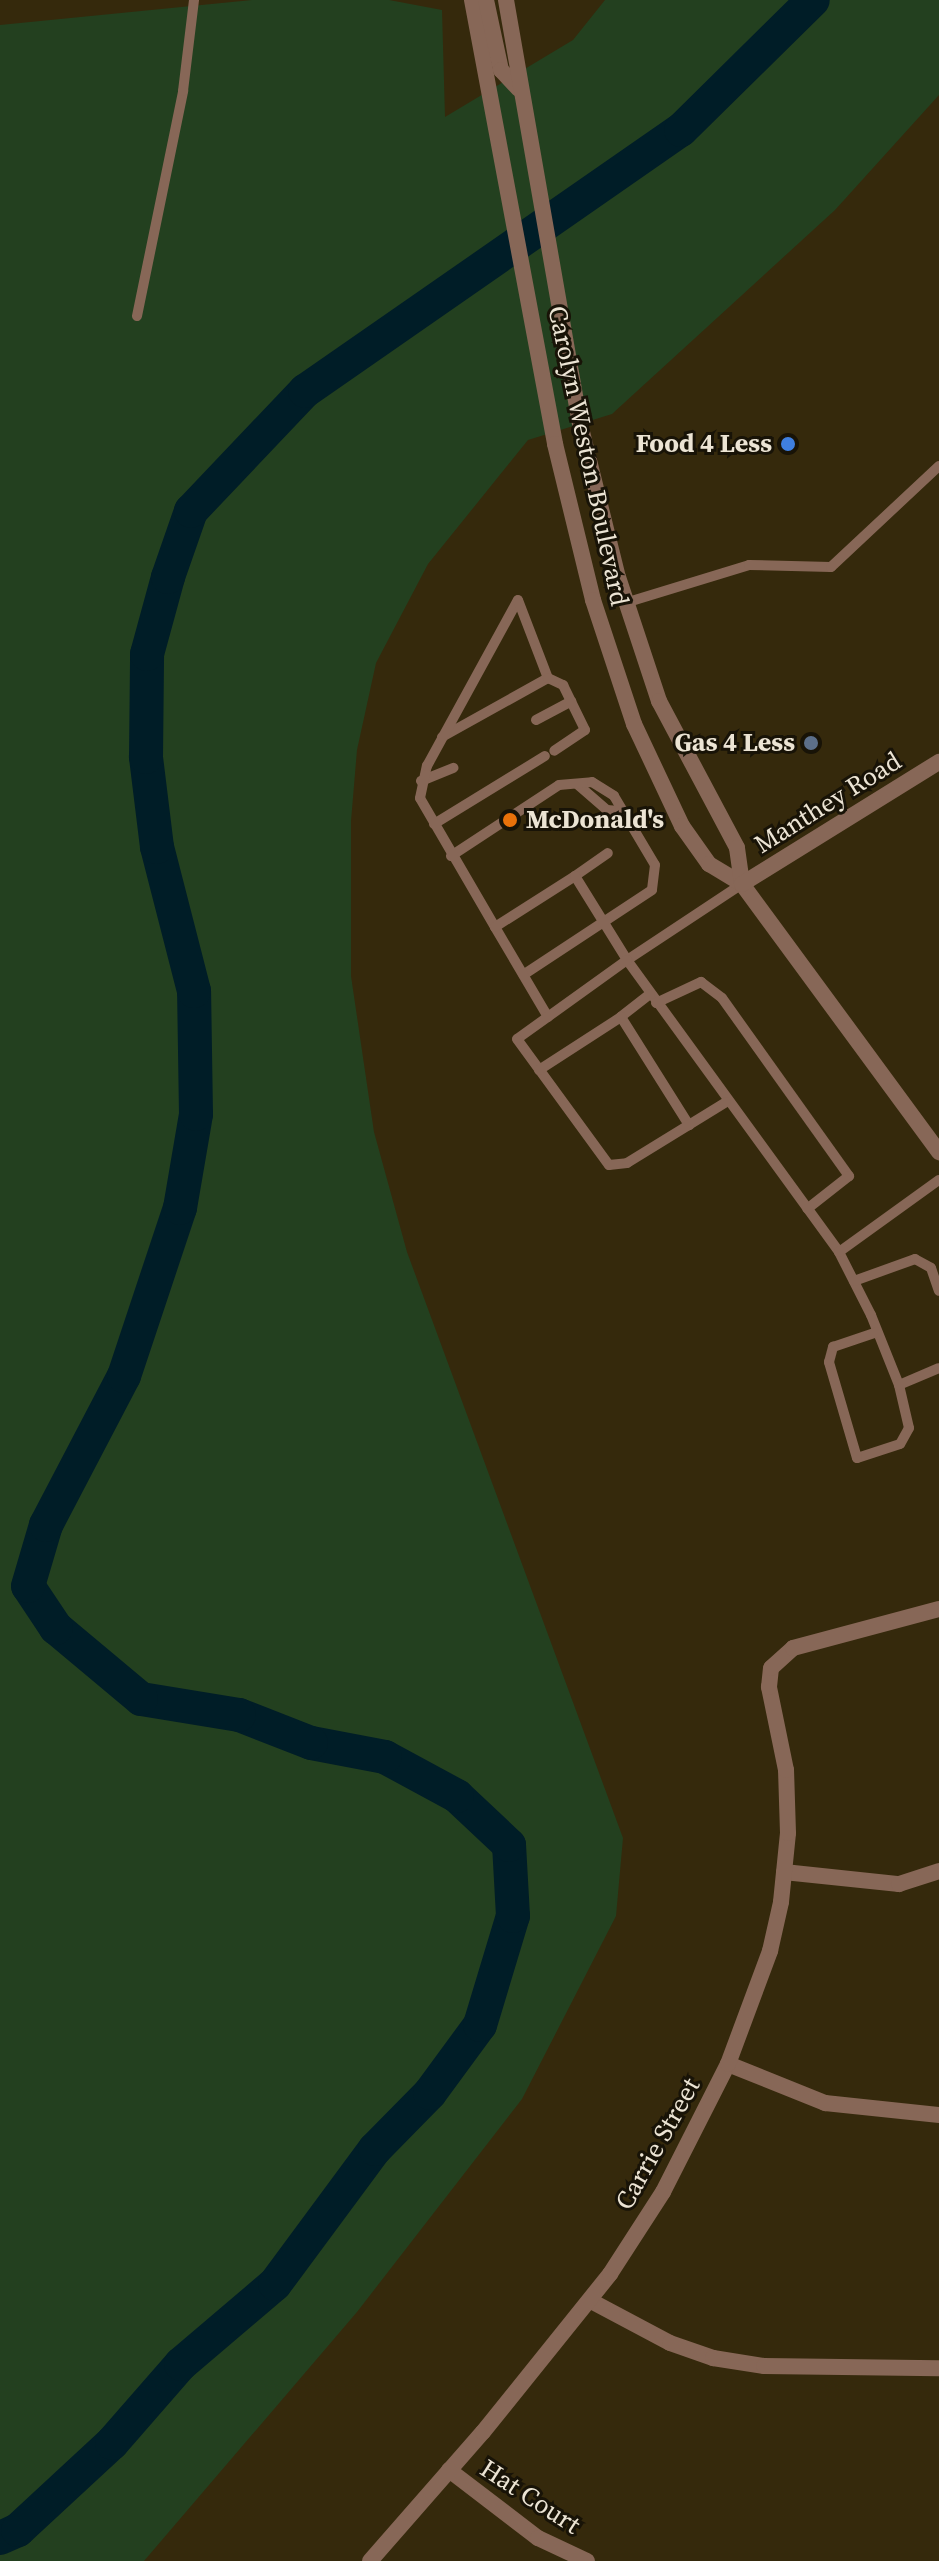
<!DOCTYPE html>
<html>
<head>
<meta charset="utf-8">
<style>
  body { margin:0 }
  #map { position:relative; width:939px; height:2561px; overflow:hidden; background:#35290c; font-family:"Source Serif 4",serif }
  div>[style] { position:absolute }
  .green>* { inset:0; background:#23401f }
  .river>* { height:34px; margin:-17px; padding:0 17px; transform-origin:17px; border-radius:17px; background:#001d27 }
  .service>* { height:10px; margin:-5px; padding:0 5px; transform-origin:5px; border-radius:5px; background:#876757 }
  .minor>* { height:16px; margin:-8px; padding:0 8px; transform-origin:8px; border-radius:8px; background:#876757 }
  .tertiary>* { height:16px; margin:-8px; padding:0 8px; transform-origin:8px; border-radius:8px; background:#876757 }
  .dots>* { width:22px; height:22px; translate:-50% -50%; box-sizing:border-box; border:4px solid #181307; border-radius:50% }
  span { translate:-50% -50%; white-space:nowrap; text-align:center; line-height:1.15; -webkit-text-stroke:6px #181307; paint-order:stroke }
  .poi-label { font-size:26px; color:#ece4d4; font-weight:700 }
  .right { translate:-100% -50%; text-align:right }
  .left { translate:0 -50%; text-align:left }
  .street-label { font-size:26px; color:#ece4d4 }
</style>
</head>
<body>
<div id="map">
  <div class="green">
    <i style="clip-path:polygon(252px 0,389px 0,442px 10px,445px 117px,573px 40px,605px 0,939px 0,939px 95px,835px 210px,612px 414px,528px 440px,428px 564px,376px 663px,357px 750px,351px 821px,351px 976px,374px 1132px,407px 1252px,623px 1838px,616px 1916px,522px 2099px,357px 2312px,144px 2561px,0 2561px,0 25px)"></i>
  </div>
  <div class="river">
    <i style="left:0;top:2538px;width:20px;rotate:-24deg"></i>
    <i style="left:18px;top:2530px;width:128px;rotate:-42.8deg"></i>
    <i style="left:112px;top:2443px;width:105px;rotate:-48.9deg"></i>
    <i style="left:181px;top:2364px;width:123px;rotate:-40.4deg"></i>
    <i style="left:275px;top:2284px;width:168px;rotate:-53.5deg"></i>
    <i style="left:375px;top:2149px;width:78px;rotate:-45.5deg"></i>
    <i style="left:430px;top:2093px;width:84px;rotate:-53.7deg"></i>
    <i style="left:480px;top:2025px;width:114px;rotate:-73.2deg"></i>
    <i style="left:513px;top:1916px;width:71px;rotate:-93.2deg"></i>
    <i style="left:509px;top:1845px;width:71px;rotate:-136.7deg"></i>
    <i style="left:457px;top:1796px;width:82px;rotate:-151.6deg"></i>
    <i style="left:385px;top:1757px;width:75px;rotate:-169.3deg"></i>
    <i style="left:311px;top:1743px;width:77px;rotate:-158.7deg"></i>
    <i style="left:239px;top:1715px;width:99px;rotate:-170.7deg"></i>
    <i style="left:141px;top:1699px;width:111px;rotate:-140.1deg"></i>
    <i style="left:56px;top:1628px;width:50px;rotate:-123.7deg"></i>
    <i style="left:28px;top:1586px;width:64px;rotate:-73.6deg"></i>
    <i style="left:46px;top:1525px;width:168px;rotate:-62.4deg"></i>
    <i style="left:124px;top:1376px;width:177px;rotate:-71.6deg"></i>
    <i style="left:180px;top:1208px;width:95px;rotate:-80.3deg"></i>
    <i style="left:196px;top:1114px;width:123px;rotate:-90.9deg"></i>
    <i style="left:194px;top:991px;width:149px;rotate:-104.4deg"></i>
    <i style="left:157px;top:847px;width:91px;rotate:-97deg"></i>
    <i style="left:146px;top:757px;width:103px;rotate:-89.4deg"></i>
    <i style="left:147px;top:654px;width:80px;rotate:-74.7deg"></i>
    <i style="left:168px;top:577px;width:70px;rotate:-70.8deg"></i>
    <i style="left:191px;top:511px;width:166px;rotate:-46.5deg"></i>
    <i style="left:305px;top:391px;width:458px;rotate:-34.8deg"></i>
    <i style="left:681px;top:130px;width:185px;rotate:-44.6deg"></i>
  </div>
  <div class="service">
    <i style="left:137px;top:316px;width:230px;rotate:-78.4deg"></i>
    <i style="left:183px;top:91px;width:92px;rotate:-83.1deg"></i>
    <i style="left:625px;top:603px;width:130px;rotate:-17deg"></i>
    <i style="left:749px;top:565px;width:82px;rotate:1.4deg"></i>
    <i style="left:831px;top:567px;width:148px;rotate:-43.1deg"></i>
    <i style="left:536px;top:720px;width:40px;rotate:-28deg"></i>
    <i style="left:442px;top:737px;width:121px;rotate:-29.1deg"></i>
    <i style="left:421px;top:781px;width:35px;rotate:-22deg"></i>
    <i style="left:577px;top:784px;width:40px;rotate:41deg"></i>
    <i style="left:607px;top:810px;width:12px;rotate:5deg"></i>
    <i style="left:434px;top:824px;width:130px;rotate:-31.5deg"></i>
    <i style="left:451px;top:856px;width:129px;rotate:-33.3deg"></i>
    <i style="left:559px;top:785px;width:33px;rotate:-5deg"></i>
    <i style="left:592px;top:782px;width:26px;rotate:32deg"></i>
    <i style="left:614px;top:796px;width:80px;rotate:59.3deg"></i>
    <i style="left:655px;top:865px;width:25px;rotate:97deg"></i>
    <i style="left:652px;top:890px;width:154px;rotate:146.6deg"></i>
    <i style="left:575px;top:876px;width:40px;rotate:-34.9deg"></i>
    <i style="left:742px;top:884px;width:138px;rotate:146.5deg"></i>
    <i style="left:627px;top:960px;width:361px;rotate:54deg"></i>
    <i style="left:839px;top:1252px;width:71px;rotate:63.1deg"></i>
    <i style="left:871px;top:1315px;width:75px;rotate:68.2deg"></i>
    <i style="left:899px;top:1385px;width:44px;rotate:76.9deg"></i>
    <i style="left:909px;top:1428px;width:18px;rotate:119deg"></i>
    <i style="left:900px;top:1444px;width:45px;rotate:162deg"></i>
    <i style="left:857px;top:1458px;width:100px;rotate:-106.3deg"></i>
    <i style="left:829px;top:1362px;width:16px;rotate:-75deg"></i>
    <i style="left:833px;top:1347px;width:46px;rotate:-18.8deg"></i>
    <i style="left:495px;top:927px;width:149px;rotate:-120.2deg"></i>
    <i style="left:420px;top:798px;width:33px;rotate:-78deg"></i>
    <i style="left:427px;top:766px;width:189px;rotate:-61.3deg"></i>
    <i style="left:518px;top:600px;width:84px;rotate:69deg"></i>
    <i style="left:548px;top:678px;width:17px;rotate:25deg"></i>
    <i style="left:563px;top:685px;width:50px;rotate:63.9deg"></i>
    <i style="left:585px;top:730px;width:37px;rotate:146deg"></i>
    <i style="left:650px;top:994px;width:37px;rotate:142deg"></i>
    <i style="left:621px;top:1017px;width:128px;rotate:57.8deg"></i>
    <i style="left:656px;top:1003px;width:50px;rotate:-25deg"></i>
    <i style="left:701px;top:982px;width:26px;rotate:37deg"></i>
    <i style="left:722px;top:998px;width:219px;rotate:54.5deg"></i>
    <i style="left:849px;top:1176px;width:53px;rotate:141.8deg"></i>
    <i style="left:548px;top:1017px;width:104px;rotate:-120.5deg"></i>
    <i style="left:495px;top:927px;width:95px;rotate:-32.5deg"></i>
    <i style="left:575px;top:876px;width:99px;rotate:58.2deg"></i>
    <i style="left:627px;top:960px;width:135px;rotate:144.3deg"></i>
    <i style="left:517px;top:1039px;width:156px;rotate:53.9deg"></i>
    <i style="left:609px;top:1165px;width:18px;rotate:-6deg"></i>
    <i style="left:627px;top:1163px;width:116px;rotate:-31.6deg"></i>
    <i style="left:539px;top:1070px;width:98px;rotate:-32.9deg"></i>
    <i style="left:839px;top:1252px;width:123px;rotate:-35.8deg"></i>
    <i style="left:854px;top:1281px;width:65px;rotate:-19.8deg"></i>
    <i style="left:915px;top:1259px;width:18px;rotate:29deg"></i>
    <i style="left:931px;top:1268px;width:24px;rotate:71deg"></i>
    <i style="left:899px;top:1385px;width:43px;rotate:-23deg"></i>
  </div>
  <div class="minor">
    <i style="left:784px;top:1872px;width:116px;rotate:6deg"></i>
    <i style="left:899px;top:1884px;width:42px;rotate:-18deg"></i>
    <i style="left:728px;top:2064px;width:105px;rotate:21.9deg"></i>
    <i style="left:825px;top:2103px;width:115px;rotate:6deg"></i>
    <i style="left:591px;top:2301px;width:89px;rotate:28deg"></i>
    <i style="left:670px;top:2343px;width:46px;rotate:19.2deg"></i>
    <i style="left:713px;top:2358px;width:52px;rotate:8.9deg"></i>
    <i style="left:764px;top:2366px;width:175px;rotate:0.7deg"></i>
    <i style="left:449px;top:2470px;width:112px;rotate:37.4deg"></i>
    <i style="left:538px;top:2538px;width:54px;rotate:25.1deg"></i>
    <i style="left:370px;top:2561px;width:171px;rotate:-48.8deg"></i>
    <i style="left:483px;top:2432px;width:203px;rotate:-51.2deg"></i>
    <i style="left:610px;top:2274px;width:98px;rotate:-57.1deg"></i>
    <i style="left:663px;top:2192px;width:144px;rotate:-63.1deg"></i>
    <i style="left:728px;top:2064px;width:121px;rotate:-69.6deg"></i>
    <i style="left:770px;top:1951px;width:50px;rotate:-77.3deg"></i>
    <i style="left:781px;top:1902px;width:69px;rotate:-84.2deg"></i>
    <i style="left:788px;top:1833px;width:63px;rotate:-91.8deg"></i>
    <i style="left:786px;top:1770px;width:85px;rotate:-101.6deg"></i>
    <i style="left:769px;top:1687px;width:19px;rotate:-84deg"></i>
    <i style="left:771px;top:1668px;width:30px;rotate:-42deg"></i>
    <i style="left:793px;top:1648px;width:151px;rotate:-15deg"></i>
  </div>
  <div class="tertiary">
    <i style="left:472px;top:0;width:452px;rotate:79.4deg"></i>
    <i style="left:555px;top:444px;width:161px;rotate:76.3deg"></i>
    <i style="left:593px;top:600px;width:131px;rotate:71.7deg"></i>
    <i style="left:634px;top:724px;width:113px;rotate:64.8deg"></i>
    <i style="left:682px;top:826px;width:47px;rotate:54.6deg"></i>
    <i style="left:709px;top:864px;width:39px;rotate:31deg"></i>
    <i style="left:742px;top:884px;width:333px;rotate:53.7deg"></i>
    <i style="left:486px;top:0;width:72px;rotate:77.9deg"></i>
    <i style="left:501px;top:70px;width:26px;rotate:47deg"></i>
    <i style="left:506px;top:0;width:430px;rotate:80.1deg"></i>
    <i style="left:580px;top:424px;width:158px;rotate:76.1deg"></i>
    <i style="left:618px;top:577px;width:131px;rotate:71.7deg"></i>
    <i style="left:659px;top:701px;width:166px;rotate:62deg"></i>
    <i style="left:737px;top:848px;width:36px;rotate:82deg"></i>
    <i style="left:742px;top:884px;width:232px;rotate:-31.8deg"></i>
  </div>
  <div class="dots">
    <i style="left:788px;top:444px;background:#3f7fe0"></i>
    <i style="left:811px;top:743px;background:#5c6f8a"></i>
    <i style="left:510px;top:820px;background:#e8710a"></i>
  </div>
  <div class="poi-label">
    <span class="right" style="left:772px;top:444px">Food 4 Less</span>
    <span class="right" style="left:795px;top:743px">Gas 4 Less</span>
    <span class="left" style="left:526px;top:820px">McDonald's</span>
  </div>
  <div class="street-label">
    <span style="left:588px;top:456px;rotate:78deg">Carolyn Weston Boulevard</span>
    <span style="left:828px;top:803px;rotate:-32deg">Manthey Road</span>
    <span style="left:658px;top:2144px;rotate:-61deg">Carrie Street</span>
    <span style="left:530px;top:2497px;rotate:33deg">Hat Court</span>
  </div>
</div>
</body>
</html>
